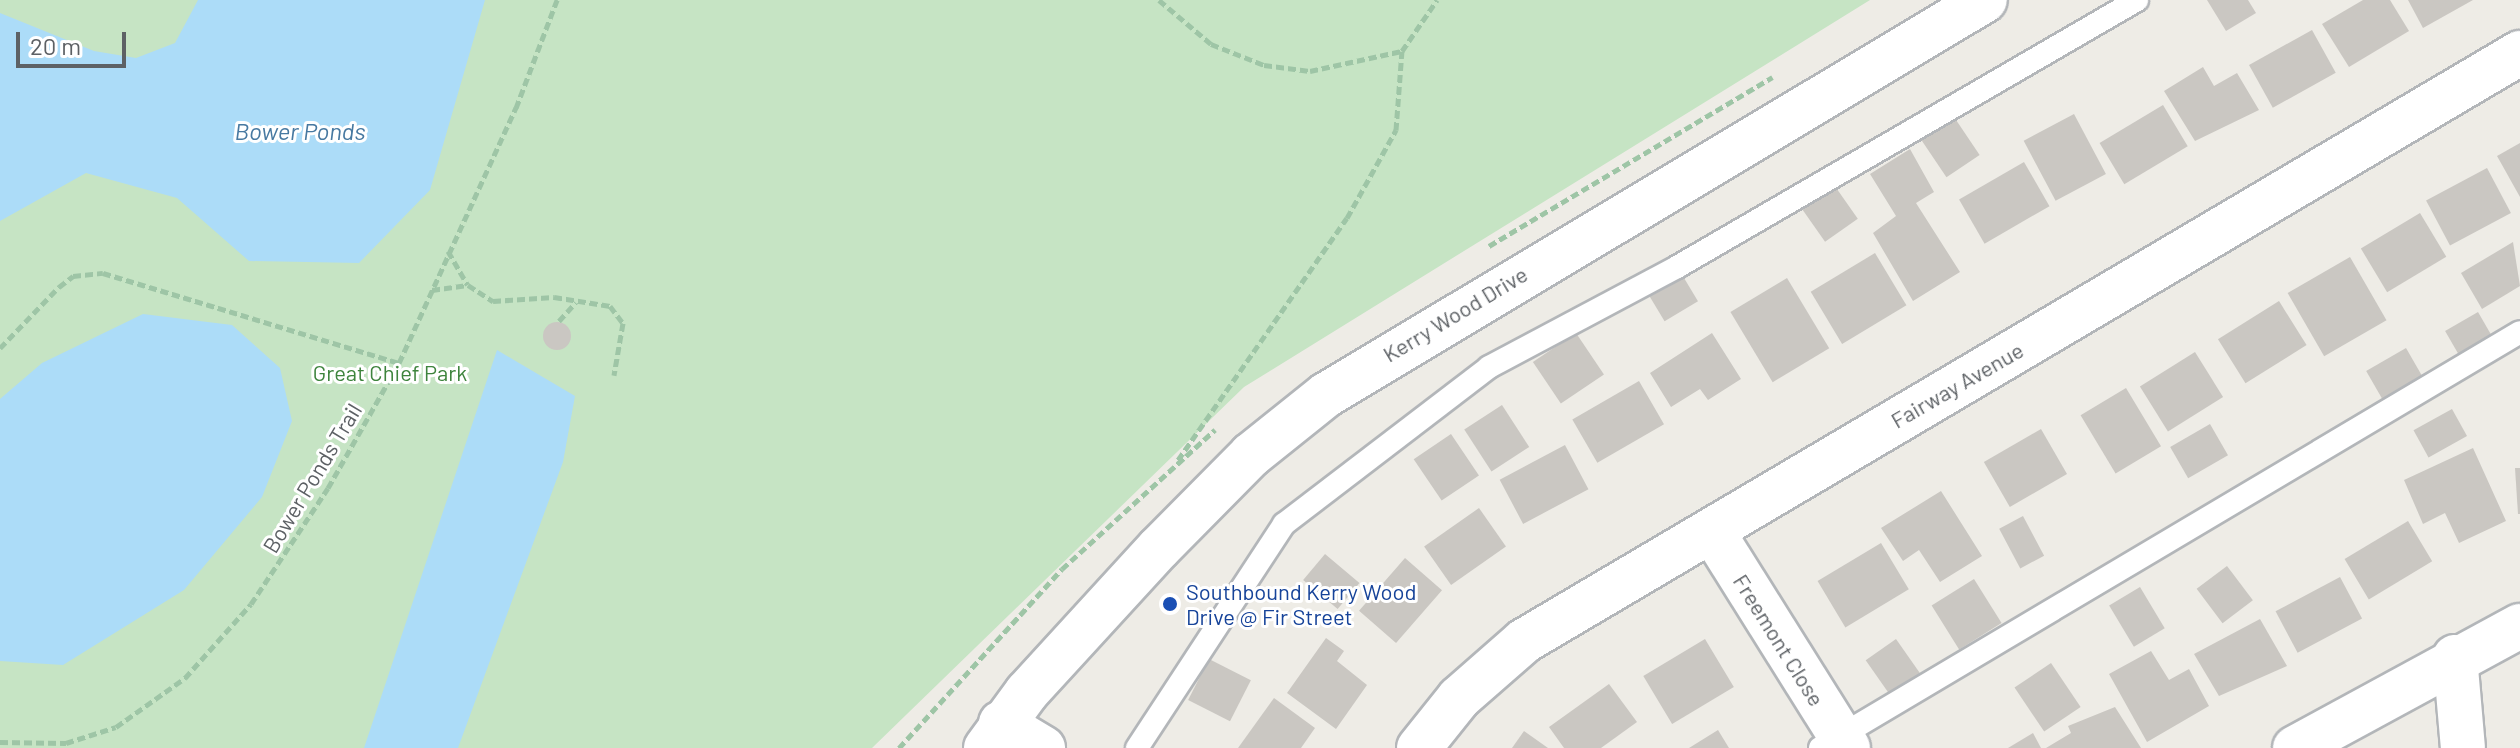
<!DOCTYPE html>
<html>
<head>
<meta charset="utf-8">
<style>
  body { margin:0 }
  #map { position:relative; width:2520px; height:748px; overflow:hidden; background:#eeece6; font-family:Barlow,sans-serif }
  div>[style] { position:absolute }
  .green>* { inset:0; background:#c6e4c4 }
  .water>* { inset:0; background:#acdcf8 }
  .building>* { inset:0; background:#cac7c2; transform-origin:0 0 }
  .round { border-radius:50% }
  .path>* { height:5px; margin-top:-2.5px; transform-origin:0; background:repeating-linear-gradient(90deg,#9ec5a6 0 8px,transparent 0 12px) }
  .roads { filter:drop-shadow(2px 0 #b3b6b9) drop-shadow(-2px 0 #b3b6b9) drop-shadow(0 2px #b3b6b9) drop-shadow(0 -2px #b3b6b9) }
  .service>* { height:22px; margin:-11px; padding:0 11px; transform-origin:11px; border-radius:11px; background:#fff }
  .minor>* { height:44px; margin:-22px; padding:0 22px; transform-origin:22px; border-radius:22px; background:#fff }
  .tertiary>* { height:44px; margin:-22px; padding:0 22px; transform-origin:22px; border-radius:22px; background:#fff }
  .dots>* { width:22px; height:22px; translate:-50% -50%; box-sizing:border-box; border:4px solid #fff; border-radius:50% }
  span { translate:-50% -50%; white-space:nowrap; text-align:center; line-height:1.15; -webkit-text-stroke:6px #fff; paint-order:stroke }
  .street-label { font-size:22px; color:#5d6165 }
  .park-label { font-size:22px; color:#3e843d }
  .transit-label { font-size:22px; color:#164399 }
  .left { translate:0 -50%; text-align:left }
  .water-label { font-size:24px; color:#4779a1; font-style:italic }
  .scale { position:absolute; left:16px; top:32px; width:110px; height:36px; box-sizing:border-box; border:4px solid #5d6165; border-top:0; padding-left:10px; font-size:24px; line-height:28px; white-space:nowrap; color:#5d6165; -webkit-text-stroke:6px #fff; paint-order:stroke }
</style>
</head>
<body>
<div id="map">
  <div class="green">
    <i style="clip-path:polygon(0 0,1870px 0,1244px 387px,872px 748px,0 748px)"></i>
  </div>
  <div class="water">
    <i style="clip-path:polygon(198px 0,485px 0,430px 190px,359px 263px,249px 261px,177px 198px,86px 173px,0 221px,0 13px,94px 51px,136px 58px,175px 43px)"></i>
    <i style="clip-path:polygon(143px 314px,232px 325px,280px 368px,292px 421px,262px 497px,184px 590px,63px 665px,0 661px,0 399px,42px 363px)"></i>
    <i style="clip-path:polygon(497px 350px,575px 396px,563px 462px,458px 748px,364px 748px)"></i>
  </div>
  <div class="building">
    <i style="clip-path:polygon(2207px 0,2248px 0,2256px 13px,2226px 31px)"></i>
    <i style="clip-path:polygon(2363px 0,2390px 0,2409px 31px,2349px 67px,2322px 24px)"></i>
    <i style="clip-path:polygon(2408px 0,2473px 0,2423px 28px)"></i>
    <i style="left:2312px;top:30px;width:49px;height:72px;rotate:61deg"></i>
    <i style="clip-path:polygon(2203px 67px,2214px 86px,2237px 73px,2259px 110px,2195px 141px,2164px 91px)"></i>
    <i style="left:2163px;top:105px;width:48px;height:74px;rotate:59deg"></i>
    <i style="left:1950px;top:111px;width:53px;height:40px;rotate:56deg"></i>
    <i style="left:2074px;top:114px;width:68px;height:57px;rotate:62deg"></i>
    <i style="clip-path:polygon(2520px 143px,2520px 197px,2497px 156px)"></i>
    <i style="clip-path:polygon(1910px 149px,1934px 192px,1916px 203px,1960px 272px,1913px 301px,1873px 233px,1896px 216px,1870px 174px)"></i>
    <i style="left:2024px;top:162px;width:51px;height:75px;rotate:60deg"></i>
    <i style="left:2487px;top:168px;width:51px;height:69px;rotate:62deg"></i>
    <i style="left:1832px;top:182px;width:45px;height:40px;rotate:55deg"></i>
    <i style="left:2420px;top:213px;width:51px;height:69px;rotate:59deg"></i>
    <i style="clip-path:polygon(2513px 242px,2520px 286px,2482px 309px,2461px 273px)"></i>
    <i style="left:1875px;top:253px;width:61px;height:75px;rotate:59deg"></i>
    <i style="left:2350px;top:257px;width:73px;height:72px;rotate:60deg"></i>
    <i style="left:1681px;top:273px;width:33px;height:39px;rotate:59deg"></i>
    <i style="left:1787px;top:278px;width:82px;height:66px;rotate:59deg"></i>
    <i style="left:2279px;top:301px;width:52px;height:72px;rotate:58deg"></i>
    <i style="left:2478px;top:312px;width:30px;height:38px;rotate:60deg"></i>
    <i class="round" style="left:543px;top:322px;width:28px;height:28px"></i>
    <i style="left:1576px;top:333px;width:50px;height:52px;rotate:56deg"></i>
    <i style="clip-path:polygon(1712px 333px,1741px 379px,1708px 400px,1700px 389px,1671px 407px,1650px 373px)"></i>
    <i style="left:2406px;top:348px;width:36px;height:46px;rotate:60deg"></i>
    <i style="left:2195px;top:352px;width:53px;height:65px;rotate:58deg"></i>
    <i style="left:1639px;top:381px;width:50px;height:77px;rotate:60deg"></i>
    <i style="left:2126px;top:388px;width:68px;height:53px;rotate:59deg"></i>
    <i style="left:1502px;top:405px;width:50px;height:45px;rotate:57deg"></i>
    <i style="left:2452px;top:409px;width:31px;height:44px;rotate:61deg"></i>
    <i style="left:2210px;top:424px;width:36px;height:46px;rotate:60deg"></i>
    <i style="left:2041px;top:429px;width:52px;height:66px;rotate:60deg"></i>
    <i style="left:1451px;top:434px;width:50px;height:45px;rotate:56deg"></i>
    <i style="left:1565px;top:445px;width:50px;height:74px;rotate:62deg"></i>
    <i style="clip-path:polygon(2473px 448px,2506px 521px,2459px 543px,2445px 513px,2423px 524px,2404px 480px)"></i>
    <i style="clip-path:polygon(2515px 468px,2520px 468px,2520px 514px,2518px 514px)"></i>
    <i style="clip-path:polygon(1941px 491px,1982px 556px,1940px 582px,1919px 550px,1903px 561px,1881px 528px)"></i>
    <i style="left:1479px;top:508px;width:47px;height:67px;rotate:55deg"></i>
    <i style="left:2023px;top:516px;width:45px;height:27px;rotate:62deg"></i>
    <i style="left:2408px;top:521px;width:47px;height:74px;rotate:59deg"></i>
    <i style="left:1881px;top:543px;width:54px;height:74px;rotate:59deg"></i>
    <i style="left:1325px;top:554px;width:45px;height:34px;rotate:40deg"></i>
    <i style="left:1405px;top:558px;width:49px;height:70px;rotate:41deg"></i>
    <i style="left:2227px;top:566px;width:43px;height:38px;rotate:53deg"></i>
    <i style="left:2340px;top:577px;width:47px;height:73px;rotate:62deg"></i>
    <i style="left:1974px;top:579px;width:52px;height:50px;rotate:58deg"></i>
    <i style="left:2140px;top:587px;width:48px;height:36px;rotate:59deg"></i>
    <i style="clip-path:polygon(2260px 619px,2287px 666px,2219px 696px,2194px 654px)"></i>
    <i style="clip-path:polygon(1326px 638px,1344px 651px,1337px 661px,1367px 685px,1336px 729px,1287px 693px)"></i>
    <i style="left:1705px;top:639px;width:56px;height:72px;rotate:59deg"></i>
    <i style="left:1896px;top:639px;width:44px;height:37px;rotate:55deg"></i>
    <i style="clip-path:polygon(2151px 651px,2169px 680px,2189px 669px,2209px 706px,2147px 742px,2109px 674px)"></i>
    <i style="left:1209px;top:659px;width:47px;height:46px;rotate:27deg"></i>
    <i style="left:2051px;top:663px;width:53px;height:44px;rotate:56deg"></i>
    <i style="clip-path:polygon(1609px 684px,1637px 722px,1601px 748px,1564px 748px,1549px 727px)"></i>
    <i style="clip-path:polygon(1274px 698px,1315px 728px,1301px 748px,1238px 748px)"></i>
    <i style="clip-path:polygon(2115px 707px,2141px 748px,2046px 748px,2071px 733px,2068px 726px)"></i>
    <i style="clip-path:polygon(1718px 730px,1729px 748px,1689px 748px)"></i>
    <i style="clip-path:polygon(1524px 731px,1548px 748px,1512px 748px)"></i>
    <i style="clip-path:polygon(2033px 733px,2041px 748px,2008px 748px)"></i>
  </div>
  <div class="path">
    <i style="left:1159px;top:0;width:68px;rotate:40.2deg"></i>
    <i style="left:1211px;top:44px;width:57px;rotate:21.6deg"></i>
    <i style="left:1264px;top:65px;width:46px;rotate:7.4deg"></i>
    <i style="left:1310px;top:71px;width:94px;rotate:-12.3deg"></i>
    <i style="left:1402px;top:51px;width:62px;rotate:-55.5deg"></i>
    <i style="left:1489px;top:246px;width:330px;rotate:-30.8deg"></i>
    <i style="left:448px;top:251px;width:39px;rotate:60deg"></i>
    <i style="left:432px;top:290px;width:36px;rotate:-8deg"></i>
    <i style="left:468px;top:285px;width:30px;rotate:33deg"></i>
    <i style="left:493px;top:301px;width:61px;rotate:-3.8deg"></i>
    <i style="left:554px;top:297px;width:57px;rotate:9.1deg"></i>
    <i style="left:610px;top:306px;width:21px;rotate:53deg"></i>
    <i style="left:623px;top:323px;width:53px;rotate:99.8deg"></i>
    <i style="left:559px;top:321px;width:25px;rotate:-48deg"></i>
    <i style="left:0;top:348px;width:85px;rotate:-46deg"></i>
    <i style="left:59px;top:287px;width:18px;rotate:-38deg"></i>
    <i style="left:73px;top:276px;width:30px;rotate:-6deg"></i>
    <i style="left:103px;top:273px;width:309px;rotate:16.9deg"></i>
    <i style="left:1178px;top:460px;width:295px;rotate:-55.1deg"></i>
    <i style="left:1347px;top:218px;width:101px;rotate:-60.9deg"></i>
    <i style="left:1396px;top:130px;width:79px;rotate:-85.7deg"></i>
    <i style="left:0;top:742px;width:66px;rotate:0.9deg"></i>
    <i style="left:66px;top:743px;width:52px;rotate:-17.7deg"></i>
    <i style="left:116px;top:727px;width:85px;rotate:-35.4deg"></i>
    <i style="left:185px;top:678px;width:99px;rotate:-48.3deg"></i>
    <i style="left:251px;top:604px;width:139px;rotate:-56.4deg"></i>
    <i style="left:328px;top:488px;width:144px;rotate:-60.4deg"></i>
    <i style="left:399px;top:363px;width:281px;rotate:-65.4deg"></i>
    <i style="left:516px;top:108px;width:116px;rotate:-69.2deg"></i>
    <i style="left:899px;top:748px;width:242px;rotate:-47.7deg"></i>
    <i style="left:1062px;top:569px;width:207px;rotate:-42.3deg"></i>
  </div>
  <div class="roads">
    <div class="service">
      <i style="left:1137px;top:748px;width:268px;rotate:-56.7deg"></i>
      <i style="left:1284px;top:524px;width:258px;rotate:-37.4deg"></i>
      <i style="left:1489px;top:367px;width:213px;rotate:-28deg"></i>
      <i style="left:1677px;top:267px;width:532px;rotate:-30.13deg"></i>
      <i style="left:1820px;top:748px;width:814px;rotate:-30.72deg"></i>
    </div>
    <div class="minor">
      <i style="left:1712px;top:531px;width:256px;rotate:57.9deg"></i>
      <i style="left:2455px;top:657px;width:91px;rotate:85deg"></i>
      <i style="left:1001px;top:723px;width:49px;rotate:30.8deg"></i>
      <i style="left:1419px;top:748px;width:64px;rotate:-51.3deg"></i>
      <i style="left:1459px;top:698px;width:86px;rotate:-41.2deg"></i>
      <i style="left:1524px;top:641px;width:1157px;rotate:-30.56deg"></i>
      <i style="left:2295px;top:748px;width:256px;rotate:-28.5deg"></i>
    </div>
    <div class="tertiary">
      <i style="left:986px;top:748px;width:69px;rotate:-53.8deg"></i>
      <i style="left:1027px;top:692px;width:195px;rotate:-47.5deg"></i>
      <i style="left:1159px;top:548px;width:131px;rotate:-45.3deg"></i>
      <i style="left:1251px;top:455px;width:96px;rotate:-38.7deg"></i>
      <i style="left:1326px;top:395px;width:768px;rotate:-30.94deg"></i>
    </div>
  </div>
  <div class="dots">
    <i style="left:1170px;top:604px;background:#1a4fb4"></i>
  </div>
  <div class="street-label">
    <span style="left:1455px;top:314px;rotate:-31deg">Kerry Wood Drive</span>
    <span style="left:1957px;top:385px;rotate:-30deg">Fairway Avenue</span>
    <span style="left:312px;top:478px;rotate:-59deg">Bower Ponds Trail</span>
    <span style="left:1779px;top:640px;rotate:58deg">Freemont Close</span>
  </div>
  <div class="park-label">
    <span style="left:390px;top:373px">Great Chief Park</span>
  </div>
  <div class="transit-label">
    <span class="left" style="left:1186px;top:604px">Southbound Kerry Wood<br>Drive @ Fir Street</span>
  </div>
  <div class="water-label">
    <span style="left:300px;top:131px">Bower Ponds</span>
  </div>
  <div class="scale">20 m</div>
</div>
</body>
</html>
